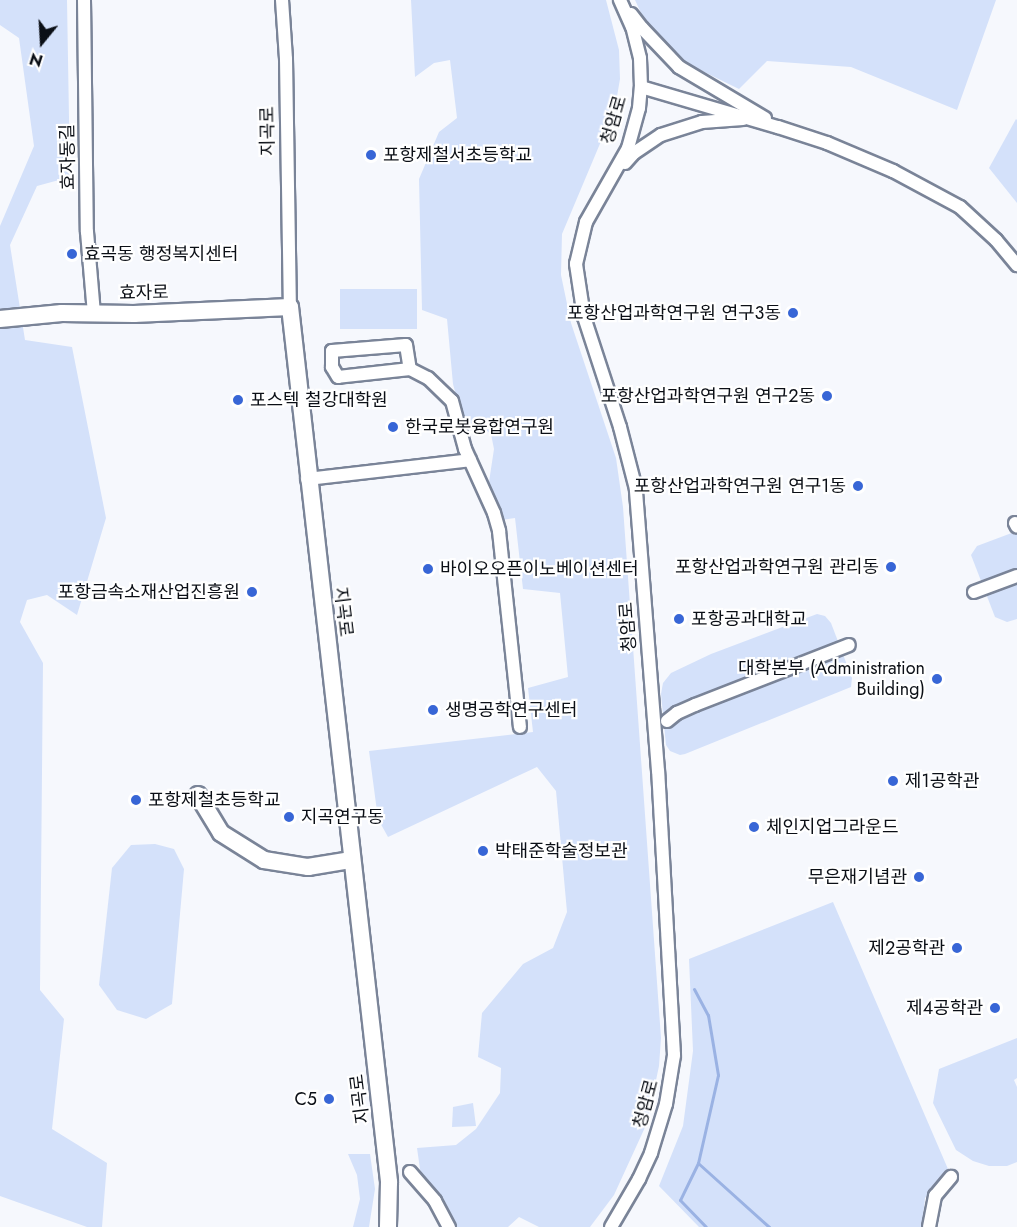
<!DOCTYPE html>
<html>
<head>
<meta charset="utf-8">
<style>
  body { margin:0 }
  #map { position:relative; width:1017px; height:1227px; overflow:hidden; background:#f6f8fd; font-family:Jost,"Noto Sans KR",sans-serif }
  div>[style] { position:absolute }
  .green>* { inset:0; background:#d4e1fa; transform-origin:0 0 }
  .stream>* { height:3px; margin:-1.5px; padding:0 1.5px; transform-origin:1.5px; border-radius:1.5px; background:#9ab2e3 }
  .roads { filter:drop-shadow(2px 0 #7a8498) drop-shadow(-2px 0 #7a8498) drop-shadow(0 2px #7a8498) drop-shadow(0 -2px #7a8498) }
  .street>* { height:12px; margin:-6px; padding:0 6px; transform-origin:6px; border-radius:6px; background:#fff }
  .secondary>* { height:16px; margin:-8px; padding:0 8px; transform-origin:8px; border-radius:8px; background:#fff }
  .dots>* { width:16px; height:16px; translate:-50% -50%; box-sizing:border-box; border:3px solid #fff; border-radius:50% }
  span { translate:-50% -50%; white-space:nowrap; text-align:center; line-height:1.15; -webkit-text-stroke:4.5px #fff; paint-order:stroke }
  .street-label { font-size:18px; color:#0b0f16 }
  .poi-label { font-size:18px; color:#0b0f16 }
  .left { translate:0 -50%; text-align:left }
  .right { translate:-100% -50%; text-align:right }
  .north { position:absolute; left:12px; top:12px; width:60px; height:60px; -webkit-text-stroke:4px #fff; paint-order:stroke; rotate:198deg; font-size:16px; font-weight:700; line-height:24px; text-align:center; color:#0b0f16 }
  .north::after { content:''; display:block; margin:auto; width:21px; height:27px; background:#0b0f16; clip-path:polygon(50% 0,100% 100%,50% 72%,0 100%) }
</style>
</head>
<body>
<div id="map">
  <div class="green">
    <i style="clip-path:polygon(0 0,67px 0,70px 177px,37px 186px,10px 245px,25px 340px,72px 347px,106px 518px,77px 615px,47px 595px,27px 600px,20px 622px,43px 663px,40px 990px,64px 1019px,52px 1129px,107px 1163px,102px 1227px,87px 1227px,0 1196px,0 226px,34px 146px,19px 38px,0 25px)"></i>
    <i style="clip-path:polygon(411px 0,606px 0,619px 50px,620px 79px,615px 108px,562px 234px,561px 275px,571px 323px,616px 458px,623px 507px,661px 1038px,659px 1066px,647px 1123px,614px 1195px,590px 1227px,539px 1227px,519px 1217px,508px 1227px,457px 1227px,424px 1197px,417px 1148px,456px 1145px,476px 1129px,500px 1093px,501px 1068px,478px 1057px,482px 1013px,523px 964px,553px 948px,567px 912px,556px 791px,537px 767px,388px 837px,378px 819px,369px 751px,533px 732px,528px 688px,568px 677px,560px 593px,523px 589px,515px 518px,501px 520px,489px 482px,494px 449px,491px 434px,477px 423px,464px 425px,453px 384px,447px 319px,422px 310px,419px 179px,439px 132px,457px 118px,450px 60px,434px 63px,415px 77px)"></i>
    <i style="clip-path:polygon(635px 0,996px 0,957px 110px,851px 67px,767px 61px,739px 89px,688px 64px,647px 26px)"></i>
    <i style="clip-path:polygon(1016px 119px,1017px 120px,1017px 203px,989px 168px)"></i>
    <i style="left:417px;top:289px;width:40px;height:77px;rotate:90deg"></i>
    <i style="clip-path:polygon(1017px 531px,1017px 619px,1007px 622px,995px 617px,971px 555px,977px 546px)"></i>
    <i style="clip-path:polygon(817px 614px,825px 616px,831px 623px,852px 678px,851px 687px,685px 754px,680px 755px,670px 751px,666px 745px,661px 694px,663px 683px,671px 673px,711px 654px)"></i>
    <i style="clip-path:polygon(155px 844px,174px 849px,184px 869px,172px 1004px,146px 1019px,117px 1010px,99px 985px,112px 868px,131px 845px)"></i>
    <i style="clip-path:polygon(833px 902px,948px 1169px,925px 1198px,922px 1227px,699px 1227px,659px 1186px,683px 1126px,693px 1051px,689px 959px)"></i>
    <i style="clip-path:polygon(1017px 1038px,1017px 1078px,1014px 1080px,1017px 1087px,1017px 1162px,1007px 1166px,989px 1166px,973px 1161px,956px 1150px,933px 1103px,939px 1069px)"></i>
    <i style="clip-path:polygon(473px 1103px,476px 1126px,452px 1127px,453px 1107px)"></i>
    <i style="clip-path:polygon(348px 1154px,370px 1154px,375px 1189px,369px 1227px,353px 1227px,360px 1199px,357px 1175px)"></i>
  </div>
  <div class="stream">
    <i style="left:694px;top:989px;width:30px;rotate:62deg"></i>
    <i style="left:708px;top:1015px;width:61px;rotate:80.5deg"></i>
    <i style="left:718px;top:1075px;width:90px;rotate:102.8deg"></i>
    <i style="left:698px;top:1163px;width:41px;rotate:115.9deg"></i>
    <i style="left:680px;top:1200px;width:37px;rotate:46deg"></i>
    <i style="left:698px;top:1163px;width:96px;rotate:42deg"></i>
  </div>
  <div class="roads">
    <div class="street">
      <i style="left:84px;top:0;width:232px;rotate:89.3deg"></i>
      <i style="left:87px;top:232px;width:81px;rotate:85.1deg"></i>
      <i style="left:282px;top:0;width:59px;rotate:86.1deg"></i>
      <i style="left:286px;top:59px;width:248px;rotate:89.1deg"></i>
      <i style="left:631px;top:14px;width:18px;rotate:52deg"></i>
      <i style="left:642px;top:28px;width:54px;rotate:46.5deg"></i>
      <i style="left:679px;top:67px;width:100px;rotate:30.7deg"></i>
      <i style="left:641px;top:87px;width:143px;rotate:16.3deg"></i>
      <i style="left:778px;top:127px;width:52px;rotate:18.1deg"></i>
      <i style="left:827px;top:143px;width:72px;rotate:23deg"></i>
      <i style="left:893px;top:171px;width:76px;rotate:28.2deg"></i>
      <i style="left:960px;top:207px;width:49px;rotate:42.5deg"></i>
      <i style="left:996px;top:240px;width:33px;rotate:50deg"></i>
      <i style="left:625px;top:163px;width:13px;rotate:-48deg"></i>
      <i style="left:634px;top:153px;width:32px;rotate:-34deg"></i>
      <i style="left:661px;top:135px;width:43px;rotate:-17.6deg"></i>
      <i style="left:702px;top:122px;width:41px;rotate:-4.2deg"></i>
      <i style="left:410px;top:369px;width:72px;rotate:173.7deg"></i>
      <i style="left:338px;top:377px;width:12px;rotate:-121deg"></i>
      <i style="left:332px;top:367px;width:16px;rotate:-90deg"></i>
      <i style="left:332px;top:351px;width:74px;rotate:-4.6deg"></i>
      <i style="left:406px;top:345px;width:24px;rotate:81deg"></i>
      <i style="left:410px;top:369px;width:20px;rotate:27deg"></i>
      <i style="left:428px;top:378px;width:33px;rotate:44deg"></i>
      <i style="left:452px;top:401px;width:50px;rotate:74.8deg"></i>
      <i style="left:465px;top:449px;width:70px;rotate:65.6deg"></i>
      <i style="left:494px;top:513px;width:19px;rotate:74deg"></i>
      <i style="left:499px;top:531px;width:197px;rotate:83.9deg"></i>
      <i style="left:307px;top:479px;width:164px;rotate:-6.6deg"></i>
      <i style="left:1015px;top:523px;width:4px;rotate:63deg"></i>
      <i style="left:974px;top:592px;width:46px;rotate:-20.4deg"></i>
      <i style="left:667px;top:721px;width:13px;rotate:-39deg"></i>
      <i style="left:677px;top:713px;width:20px;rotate:-24deg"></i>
      <i style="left:695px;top:705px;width:165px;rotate:-21.3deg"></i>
      <i style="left:410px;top:1172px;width:38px;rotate:49deg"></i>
      <i style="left:435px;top:1201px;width:30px;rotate:62deg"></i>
      <i style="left:611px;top:1227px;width:56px;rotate:-59.7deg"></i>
      <i style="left:639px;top:1179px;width:29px;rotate:-65deg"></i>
      <i style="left:651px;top:1153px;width:51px;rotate:-73deg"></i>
      <i style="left:666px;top:1104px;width:50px;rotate:-80.7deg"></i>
      <i style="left:674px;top:1055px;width:284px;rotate:-93.2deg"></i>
      <i style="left:658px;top:771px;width:283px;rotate:-94.5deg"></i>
      <i style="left:636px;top:489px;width:64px;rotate:-104.5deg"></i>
      <i style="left:620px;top:427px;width:116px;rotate:-108.1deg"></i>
      <i style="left:584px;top:317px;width:54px;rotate:-98.6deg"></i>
      <i style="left:576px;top:264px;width:43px;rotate:-76.6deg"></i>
      <i style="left:586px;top:222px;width:85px;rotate:-60.4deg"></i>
      <i style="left:628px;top:148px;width:41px;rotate:-74.6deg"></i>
      <i style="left:639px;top:108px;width:21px;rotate:-85deg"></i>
      <i style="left:641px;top:87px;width:29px;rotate:-92deg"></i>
      <i style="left:640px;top:58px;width:32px;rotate:-104deg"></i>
      <i style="left:632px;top:27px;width:30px;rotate:-114deg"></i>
      <i style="left:929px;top:1227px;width:32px;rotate:-79deg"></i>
      <i style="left:935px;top:1196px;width:25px;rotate:-50deg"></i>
    </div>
    <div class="secondary">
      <i style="left:0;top:319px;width:62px;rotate:-5.5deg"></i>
      <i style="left:62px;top:313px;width:72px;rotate:0.8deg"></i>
      <i style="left:134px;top:314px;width:156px;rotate:-2.6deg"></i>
      <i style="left:290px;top:307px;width:881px;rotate:83.54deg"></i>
      <i style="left:389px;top:1182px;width:45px;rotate:91.3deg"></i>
      <i style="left:198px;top:795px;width:44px;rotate:58.8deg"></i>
      <i style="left:221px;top:833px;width:51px;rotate:32.1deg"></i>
      <i style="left:264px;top:860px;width:45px;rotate:9deg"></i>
      <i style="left:308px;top:867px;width:44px;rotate:-9.2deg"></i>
    </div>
  </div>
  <div class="dots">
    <i style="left:371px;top:155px;background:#3866d6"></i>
    <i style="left:72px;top:254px;background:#3866d6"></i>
    <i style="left:793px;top:313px;background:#3866d6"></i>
    <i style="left:827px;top:396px;background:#3866d6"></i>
    <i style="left:238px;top:400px;background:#3866d6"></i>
    <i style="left:393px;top:427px;background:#3866d6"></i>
    <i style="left:858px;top:486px;background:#3866d6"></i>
    <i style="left:891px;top:567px;background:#3866d6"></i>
    <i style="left:428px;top:569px;background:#3866d6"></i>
    <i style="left:252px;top:592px;background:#3866d6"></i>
    <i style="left:679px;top:619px;background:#3866d6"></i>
    <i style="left:937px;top:679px;background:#3866d6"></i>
    <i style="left:433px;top:710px;background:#3866d6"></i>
    <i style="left:893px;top:781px;background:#3866d6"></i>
    <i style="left:136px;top:800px;background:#3866d6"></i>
    <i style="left:289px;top:817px;background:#3866d6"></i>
    <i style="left:754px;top:827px;background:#3866d6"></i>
    <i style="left:483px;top:851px;background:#3866d6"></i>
    <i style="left:919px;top:877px;background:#3866d6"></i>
    <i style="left:957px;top:948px;background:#3866d6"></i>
    <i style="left:995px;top:1008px;background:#3866d6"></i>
    <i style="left:329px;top:1099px;background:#3866d6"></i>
  </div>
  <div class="street-label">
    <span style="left:614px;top:120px;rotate:-74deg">청암로</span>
    <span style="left:268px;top:131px;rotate:-91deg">지곡로</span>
    <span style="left:68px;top:157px;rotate:-91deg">효자동길</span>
    <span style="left:144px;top:293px;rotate:-1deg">효자로</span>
    <span style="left:343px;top:612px;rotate:83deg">지곡로</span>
    <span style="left:628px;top:627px;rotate:-94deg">청암로</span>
    <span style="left:360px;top:1099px;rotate:-97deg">지곡로</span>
    <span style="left:646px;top:1104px;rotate:-75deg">청암로</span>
  </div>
  <div class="poi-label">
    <span class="left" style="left:383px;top:155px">포항제철서초등학교</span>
    <span class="left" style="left:84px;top:254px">효곡동 행정복지센터</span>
    <span class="right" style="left:781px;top:313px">포항산업과학연구원 연구3동</span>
    <span class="right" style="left:815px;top:396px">포항산업과학연구원 연구2동</span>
    <span class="left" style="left:250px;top:400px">포스텍 철강대학원</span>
    <span class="left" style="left:405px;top:427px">한국로봇융합연구원</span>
    <span class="right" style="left:846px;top:486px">포항산업과학연구원 연구1동</span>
    <span class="right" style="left:879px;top:567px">포항산업과학연구원 관리동</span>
    <span class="left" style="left:440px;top:569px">바이오오픈이노베이션센터</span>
    <span class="right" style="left:240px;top:592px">포항금속소재산업진흥원</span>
    <span class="left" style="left:691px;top:619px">포항공과대학교</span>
    <span class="right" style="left:925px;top:679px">대학본부 (Administration<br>Building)</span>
    <span class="left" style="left:445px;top:710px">생명공학연구센터</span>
    <span class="left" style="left:905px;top:781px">제1공학관</span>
    <span class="left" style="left:148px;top:800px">포항제철초등학교</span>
    <span class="left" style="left:301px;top:817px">지곡연구동</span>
    <span class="left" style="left:766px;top:827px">체인지업그라운드</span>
    <span class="left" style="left:495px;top:851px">박태준학술정보관</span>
    <span class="right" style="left:907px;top:877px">무은재기념관</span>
    <span class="right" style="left:945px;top:948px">제2공학관</span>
    <span class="right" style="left:983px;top:1008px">제4공학관</span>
    <span class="right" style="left:317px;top:1099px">C5</span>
  </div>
  <div class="north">N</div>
</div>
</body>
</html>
